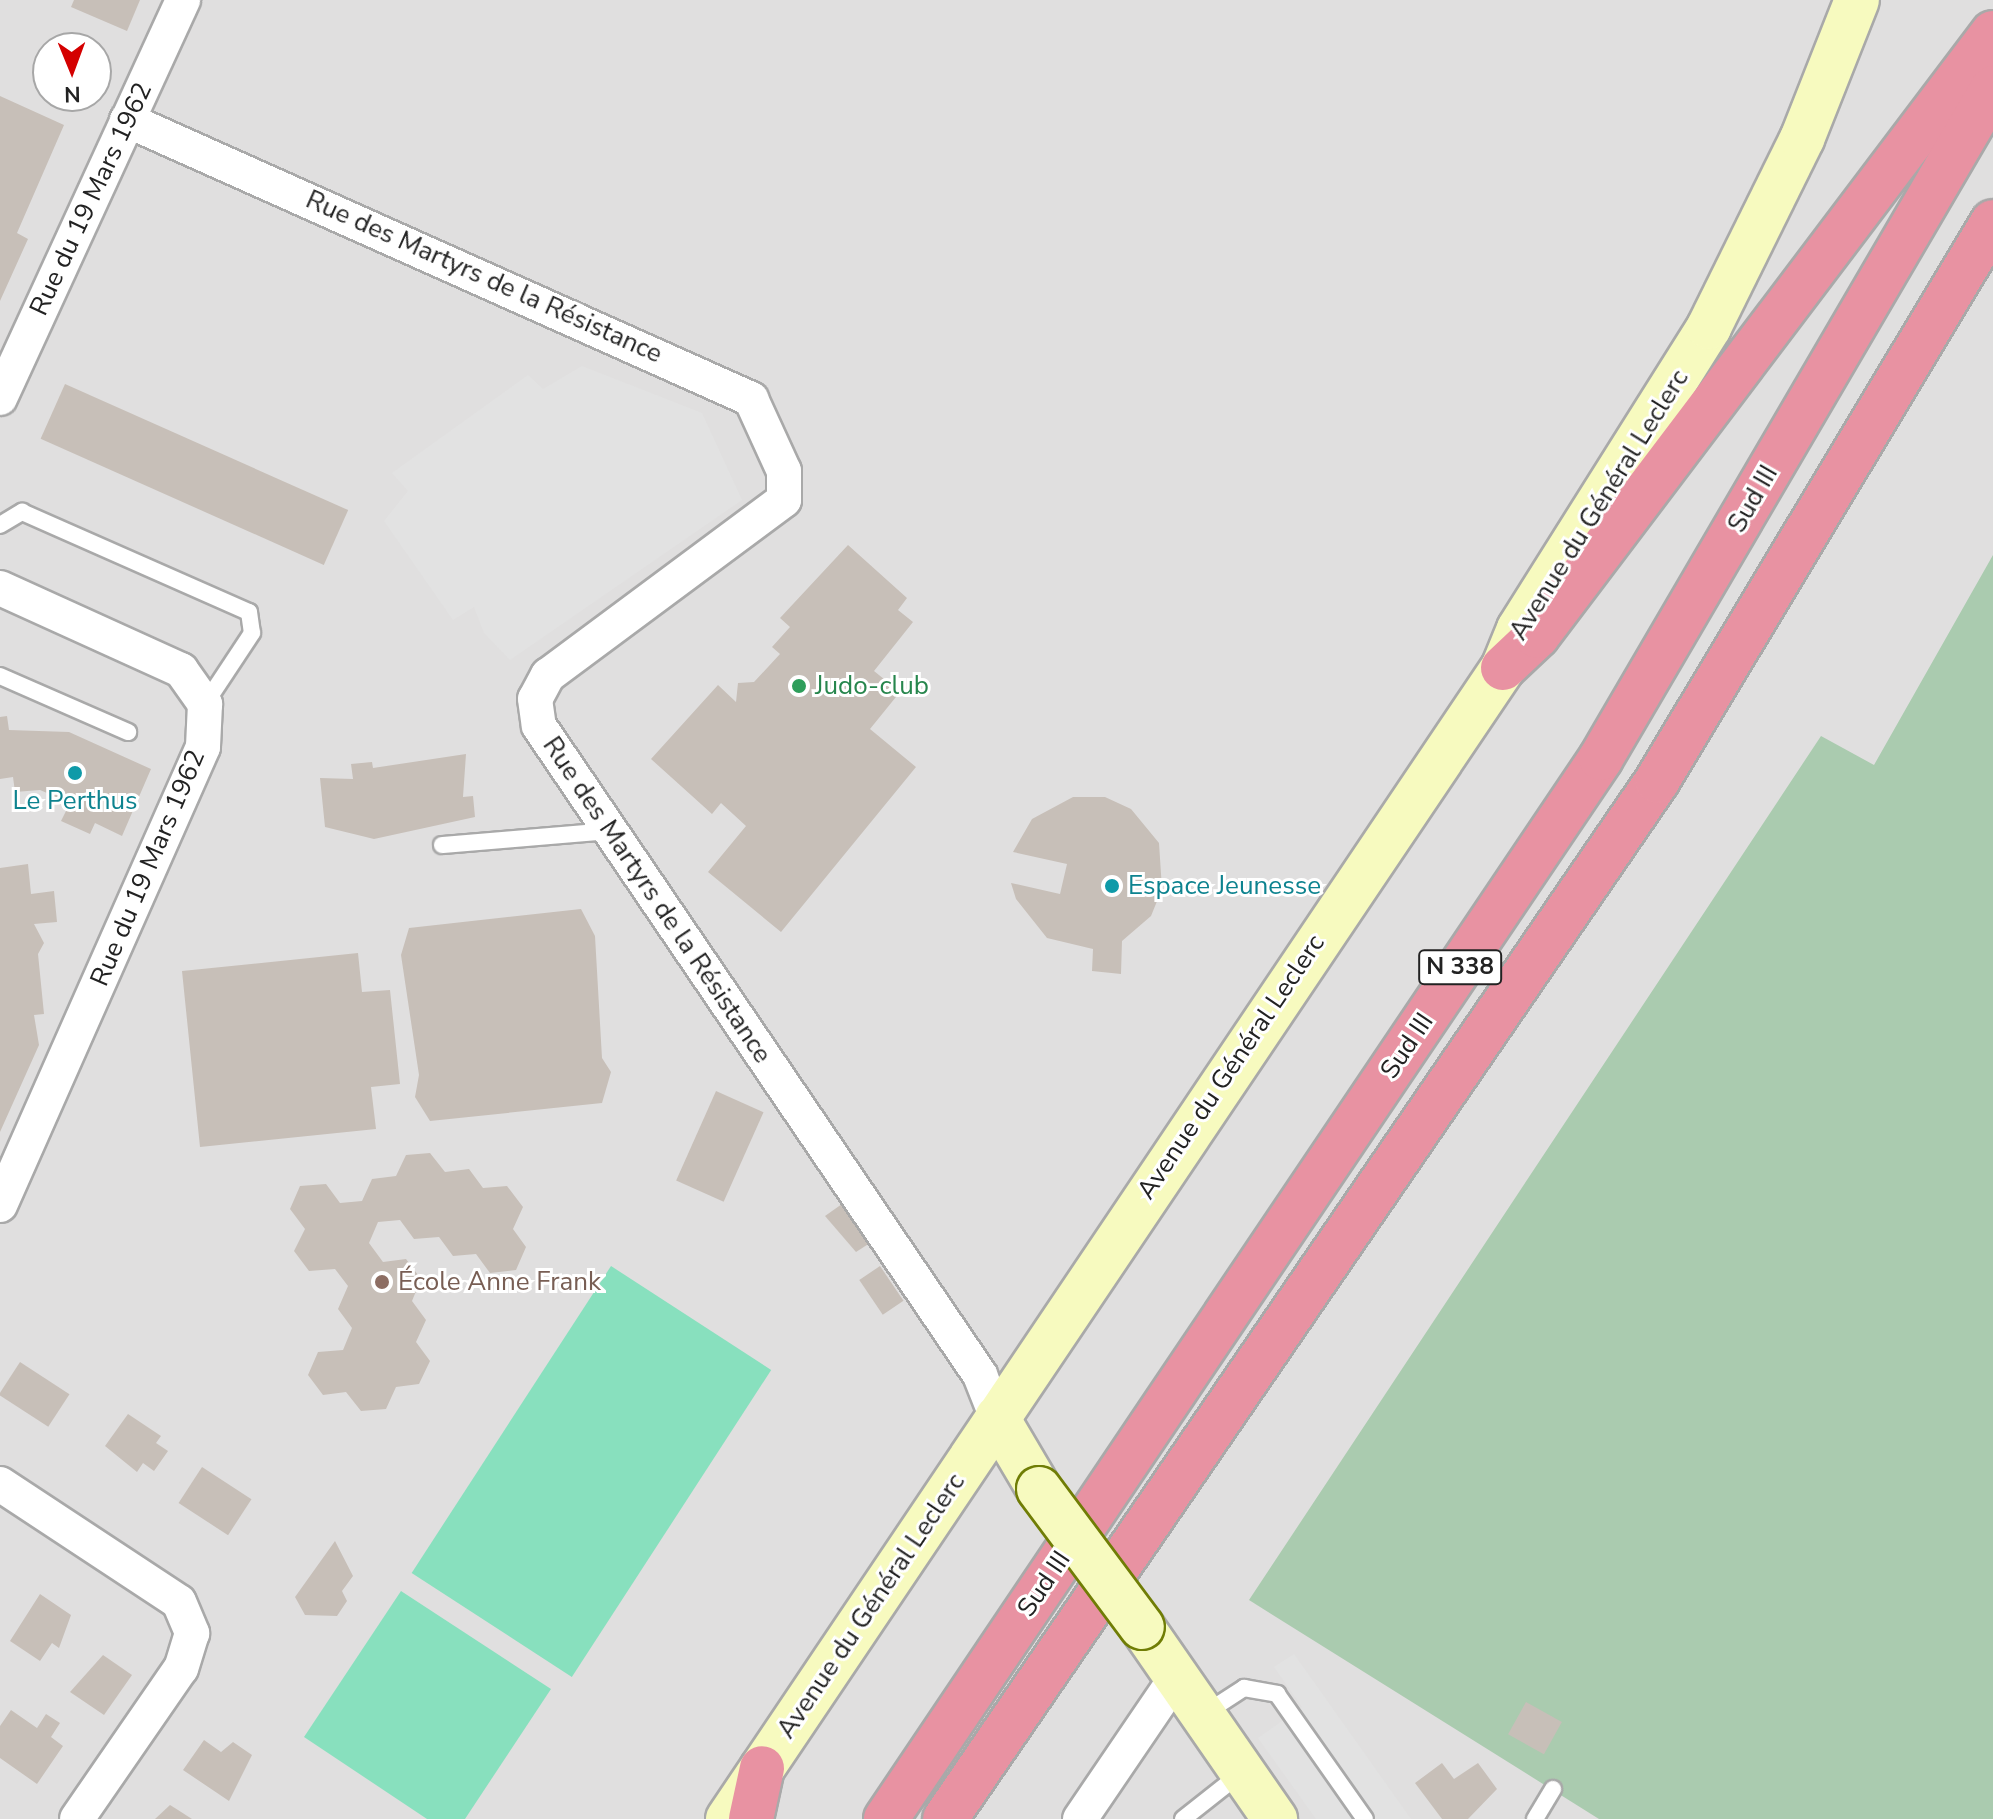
<!DOCTYPE html>
<html>
<head>
<meta charset="utf-8">
<style>
  body { margin:0 }
  #map { position:relative; width:1993px; height:1819px; overflow:hidden; background:#f2efe9; font-family:"Nunito Sans",sans-serif }
  div>[style] { position:absolute }
  .residential>* { inset:0; background:#e0dfdf }
  .cemetery>* { inset:0; background:#aacbaf }
  .pitch>* { inset:0; background:#88e0be; transform-origin:0 0 }
  .parking>* { inset:0; background:#e2e2e2 }
  .building>* { inset:0; background:#c7bfb8; transform-origin:0 0 }
  .roads { filter:drop-shadow(2px 0 #a9a9a9) drop-shadow(-2px 0 #a9a9a9) drop-shadow(0 2px #a9a9a9) drop-shadow(0 -2px #a9a9a9) }
  .lane>* { height:16px; margin:-8px; padding:0 8px; transform-origin:8px; border-radius:8px; background:#fff }
  .street>* { height:34px; margin:-17px; padding:0 17px; transform-origin:17px; border-radius:17px; background:#fff }
  .secondary>* { height:44px; margin:-22px; padding:0 22px; transform-origin:22px; border-radius:22px; background:#f7fabf }
  .highway>* { height:44px; margin:-22px; padding:0 22px; transform-origin:22px; border-radius:22px; background:#e892a2 }
  .bridges { filter:drop-shadow(2px 0 #707d05) drop-shadow(-2px 0 #707d05) drop-shadow(0 2px #707d05) drop-shadow(0 -2px #707d05) }
  .secondary-bridge>* { height:44px; margin:-22px; padding:0 22px; transform-origin:22px; border-radius:22px; background:#f7fabf }
  .dots>* { width:22px; height:22px; translate:-50% -50%; box-sizing:border-box; border:4px solid #fff; border-radius:50% }
  span { translate:-50% -50%; white-space:nowrap; text-align:center; line-height:1.15; -webkit-text-stroke:6px #fff; paint-order:stroke }
  .shield-label span { padding:2px 6px; background:#fff; border:2px solid; border-radius:6px; -webkit-text-stroke-width:0 }
  .shield-label { font-size:24px; color:#222; font-weight:700 }
  .street-label { font-size:26px; color:#222 }
  .leisure-label { font-size:26px; color:#27864d }
  .left { translate:0 -50%; text-align:left }
  .culture-label { font-size:26px; color:#0d838f }
  .education-label { font-size:26px; color:#785e54 }
  .north { position:absolute; left:32px; top:32px; width:80px; height:80px; box-sizing:border-box; background:#fff; border:2px solid #a7a7a7; border-radius:50%; rotate:179deg; font-size:22px; font-weight:700; line-height:32px; text-align:center; color:#222 }
  .north::after { content:''; display:block; margin:auto; width:28px; height:36px; background:#d40000; clip-path:polygon(50% 0,100% 100%,50% 72%,0 100%) }
</style>
</head>
<body>
<div id="map">
  <div class="residential">
    <i style="clip-path:polygon(evenodd,0 0,1993px 0,1993px 1819px,0 1819px,0 0,48px 48px,96px 48px,96px 96px,48px 96px,48px 48px)"></i>
  </div>
  <div class="cemetery">
    <i style="clip-path:polygon(1993px 555px,1993px 1819px,1599px 1819px,1249px 1600px,1821px 736px,1874px 765px)"></i>
  </div>
  <div class="pitch">
    <i style="left:611px;top:1266px;width:191px;height:366px;rotate:33deg"></i>
    <i style="clip-path:polygon(401px 1591px,551px 1689px,465px 1819px,427px 1819px,304px 1737px)"></i>
  </div>
  <div class="parking">
    <i style="clip-path:polygon(582px 366px,702px 413px,742px 500px,510px 660px,484px 633px,474px 607px,453px 620px,384px 521px,408px 491px,392px 473px,528px 375px,543px 389px)"></i>
    <i style="clip-path:polygon(1294px 1654px,1411px 1819px,1316px 1819px,1258px 1738px,1302px 1707px,1274px 1667px)"></i>
  </div>
  <div class="building">
    <i style="clip-path:polygon(74px 0,140px 0,127px 31px,71px 7px)"></i>
    <i style="clip-path:polygon(0 96px,64px 125px,17px 233px,28px 239px,0 301px)"></i>
    <i style="left:65px;top:384px;width:310px;height:60px;rotate:24deg"></i>
    <i style="clip-path:polygon(848px 545px,907px 598px,898px 610px,913px 622px,874px 671px,900px 692px,870px 729px,916px 767px,781px 932px,708px 872px,746px 826px,721px 803px,712px 814px,651px 759px,718px 685px,736px 702px,738px 683px,754px 682px,780px 654px,772px 647px,790px 627px,780px 618px)"></i>
    <i style="clip-path:polygon(7px 716px,9px 730px,69px 732px,151px 769px,122px 836px,95px 823px,90px 834px,61px 821px,70px 803px,40px 790px,15px 792px,13px 777px,0 779px,0 717px)"></i>
    <i style="clip-path:polygon(466px 754px,463px 797px,473px 796px,475px 817px,374px 839px,325px 827px,320px 778px,353px 779px,351px 764px,372px 762px,373px 768px)"></i>
    <i style="clip-path:polygon(1073px 797px,1105px 797px,1131px 809px,1159px 843px,1162px 889px,1151px 916px,1122px 941px,1121px 974px,1092px 971px,1093px 949px,1047px 938px,1016px 899px,1011px 883px,1060px 894px,1067px 864px,1013px 852px,1032px 819px)"></i>
    <i style="clip-path:polygon(28px 864px,31px 894px,54px 891px,57px 922px,34px 924px,44px 943px,38px 954px,44px 1014px,34px 1015px,39px 1045px,0 1132px,0 868px)"></i>
    <i style="clip-path:polygon(581px 909px,595px 936px,602px 1058px,611px 1072px,602px 1103px,430px 1121px,415px 1097px,419px 1075px,401px 955px,409px 928px)"></i>
    <i style="clip-path:polygon(358px 953px,362px 992px,390px 990px,400px 1084px,371px 1087px,376px 1129px,200px 1147px,182px 971px)"></i>
    <i style="left:716px;top:1091px;width:52px;height:98px;rotate:24deg"></i>
    <i style="clip-path:polygon(430px 1153px,445px 1172px,469px 1169px,483px 1188px,507px 1186px,523px 1207px,513px 1229px,526px 1247px,516px 1270px,490px 1273px,476px 1254px,453px 1256px,439px 1237px,414px 1239px,400px 1220px,378px 1222px,369px 1243px,383px 1262px,406px 1259px,421px 1279px,412px 1301px,426px 1320px,416px 1342px,430px 1361px,419px 1384px,396px 1387px,386px 1409px,361px 1411px,346px 1392px,323px 1395px,308px 1375px,318px 1352px,343px 1350px,352px 1328px,338px 1309px,348px 1286px,335px 1269px,309px 1271px,294px 1251px,305px 1229px,290px 1209px,300px 1186px,326px 1184px,340px 1203px,362px 1201px,372px 1179px,396px 1176px,406px 1155px)"></i>
    <i style="clip-path:polygon(842px 1204px,870px 1243px,856px 1252px,825px 1216px)"></i>
    <i style="left:880px;top:1266px;width:42px;height:25px;rotate:56deg"></i>
    <i style="left:20px;top:1362px;width:59px;height:39px;rotate:33deg"></i>
    <i style="clip-path:polygon(128px 1414px,161px 1436px,156px 1443px,168px 1451px,154px 1471px,143px 1463px,137px 1472px,105px 1446px)"></i>
    <i style="left:202px;top:1467px;width:59px;height:43px;rotate:33deg"></i>
    <i style="clip-path:polygon(335px 1541px,353px 1576px,342px 1591px,347px 1601px,337px 1616px,305px 1615px,295px 1597px)"></i>
    <i style="clip-path:polygon(40px 1594px,71px 1615px,59px 1648px,52px 1643px,40px 1661px,10px 1641px)"></i>
    <i style="clip-path:polygon(103px 1655px,132px 1675px,104px 1715px,70px 1692px)"></i>
    <i style="left:1526px;top:1702px;width:41px;height:37px;rotate:29deg"></i>
    <i style="clip-path:polygon(11px 1710px,37px 1728px,46px 1714px,60px 1723px,51px 1737px,63px 1746px,37px 1784px,0 1758px,0 1726px)"></i>
    <i style="clip-path:polygon(204px 1740px,221px 1752px,233px 1742px,252px 1755px,229px 1801px,183px 1770px)"></i>
    <i style="clip-path:polygon(1442px 1763px,1454px 1779px,1478px 1763px,1497px 1789px,1468px 1819px,1442px 1819px,1415px 1783px)"></i>
    <i style="clip-path:polygon(170px 1805px,178px 1810px,192px 1819px,155px 1819px)"></i>
  </div>
  <div class="roads">
    <div class="lane">
      <i style="left:0;top:525px;width:26px;rotate:-31deg"></i>
      <i style="left:22px;top:512px;width:248px;rotate:23.8deg"></i>
      <i style="left:249px;top:612px;width:21px;rotate:82deg"></i>
      <i style="left:252px;top:633px;width:85px;rotate:123.5deg"></i>
      <i style="left:0;top:676px;width:140px;rotate:23.6deg"></i>
      <i style="left:442px;top:845px;width:169px;rotate:-4.8deg"></i>
      <i style="left:1204px;top:1714px;width:48px;rotate:-33deg"></i>
      <i style="left:1244px;top:1688px;width:34px;rotate:10deg"></i>
      <i style="left:1277px;top:1694px;width:153px;rotate:54.9deg"></i>
      <i style="left:1183px;top:1819px;width:73px;rotate:-38.3deg"></i>
      <i style="left:1535px;top:1819px;width:35px;rotate:-59deg"></i>
    </div>
    <div class="street">
      <i style="left:127px;top:120px;width:684px;rotate:24.09deg"></i>
      <i style="left:751px;top:399px;width:79px;rotate:65.4deg"></i>
      <i style="left:784px;top:471px;width:29px;rotate:90deg"></i>
      <i style="left:784px;top:500px;width:294px;rotate:143.4deg"></i>
      <i style="left:548px;top:675px;width:27px;rotate:118deg"></i>
      <i style="left:535px;top:699px;width:27px;rotate:82deg"></i>
      <i style="left:539px;top:726px;width:785px;rotate:55.8deg"></i>
      <i style="left:980px;top:1375px;width:46px;rotate:68.4deg"></i>
      <i style="left:0;top:398px;width:438px;rotate:-65.3deg"></i>
      <i style="left:0;top:588px;width:199px;rotate:24.4deg"></i>
      <i style="left:181px;top:670px;width:42px;rotate:54.8deg"></i>
      <i style="left:205px;top:704px;width:43px;rotate:92.7deg"></i>
      <i style="left:203px;top:747px;width:501px;rotate:113.9deg"></i>
      <i style="left:0;top:1484px;width:214px;rotate:33.4deg"></i>
      <i style="left:179px;top:1602px;width:34px;rotate:67deg"></i>
      <i style="left:192px;top:1633px;width:37px;rotate:107deg"></i>
      <i style="left:181px;top:1668px;width:183px;rotate:124.6deg"></i>
      <i style="left:1080px;top:1819px;width:169px;rotate:-55.8deg"></i>
    </div>
    <div class="secondary">
      <i style="left:997px;top:1418px;width:82px;rotate:59.4deg"></i>
      <i style="left:1142px;top:1627px;width:234px;rotate:55.3deg"></i>
      <i style="left:728px;top:1819px;width:1388px;rotate:-56.05deg"></i>
      <i style="left:1503px;top:668px;width:42px;rotate:-67.7deg"></i>
      <i style="left:1519px;top:629px;width:357px;rotate:-57.8deg"></i>
      <i style="left:1709px;top:327px;width:210px;rotate:-63.7deg"></i>
      <i style="left:1802px;top:139px;width:149px;rotate:-68.4deg"></i>
    </div>
    <div class="highway">
      <i style="left:1503px;top:668px;width:47px;rotate:-43.3deg"></i>
      <i style="left:1537px;top:636px;width:756px;rotate:-52.9deg"></i>
      <i style="left:751px;top:1819px;width:52px;rotate:-77.8deg"></i>
      <i style="left:886px;top:1819px;width:1279px;rotate:-56.02deg"></i>
      <i style="left:1601px;top:758px;width:776px;rotate:-59.67deg"></i>
      <i style="left:945px;top:1819px;width:1259px;rotate:-55.55deg"></i>
      <i style="left:1657px;top:781px;width:652px;rotate:-58.99deg"></i>
    </div>
  </div>
  <div class="bridges">
    <div class="secondary-bridge">
      <i style="left:1039px;top:1489px;width:172px;rotate:53.3deg"></i>
    </div>
  </div>
  <div class="dots">
    <i style="left:799px;top:686px;background:#2e9e5b"></i>
    <i style="left:75px;top:773px;background:#0f9aa8"></i>
    <i style="left:1112px;top:886px;background:#0f9aa8"></i>
    <i style="left:382px;top:1282px;background:#8d6e63"></i>
  </div>
  <div class="shield-label">
    <span style="left:1460px;top:967px">N 338</span>
  </div>
  <div class="street-label">
    <span style="left:91px;top:199px;rotate:-65deg">Rue du 19 Mars 1962</span>
    <span style="left:484px;top:277px;rotate:24deg">Rue des Martyrs de la Résistance</span>
    <span style="left:1753px;top:499px;rotate:-60deg">Sud III</span>
    <span style="left:1599px;top:505px;rotate:-58deg">Avenue du Général Leclerc</span>
    <span style="left:148px;top:868px;rotate:-67deg">Rue du 19 Mars 1962</span>
    <span style="left:657px;top:900px;rotate:56deg">Rue des Martyrs de la Résistance</span>
    <span style="left:1407px;top:1046px;rotate:-56deg">Sud III</span>
    <span style="left:1231px;top:1067px;rotate:-56deg">Avenue du Général Leclerc</span>
    <span style="left:1044px;top:1584px;rotate:-56deg">Sud III</span>
    <span style="left:871px;top:1606px;rotate:-56deg">Avenue du Général Leclerc</span>
  </div>
  <div class="leisure-label">
    <span class="left" style="left:815px;top:686px">Judo-club</span>
  </div>
  <div class="culture-label">
    <span style="left:75px;top:801px">Le Perthus</span>
    <span class="left" style="left:1128px;top:886px">Espace Jeunesse</span>
  </div>
  <div class="education-label">
    <span class="left" style="left:398px;top:1282px">École Anne Frank</span>
  </div>
  <div class="north">N</div>
</div>
</body>
</html>
